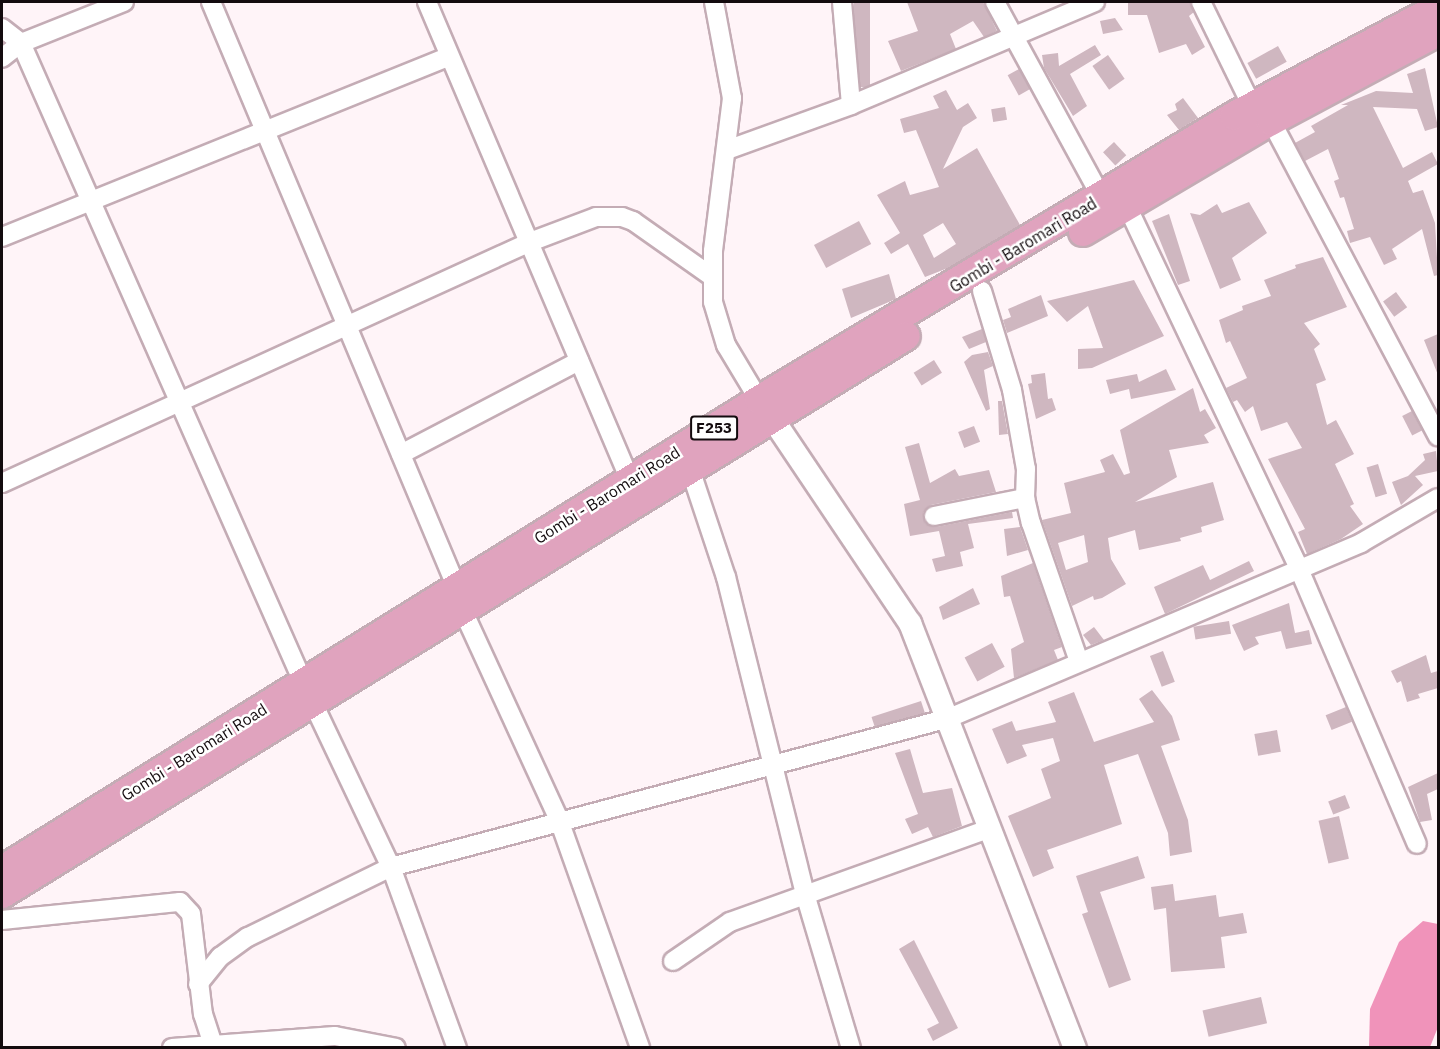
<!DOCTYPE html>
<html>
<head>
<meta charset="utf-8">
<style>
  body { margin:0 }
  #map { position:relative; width:1440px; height:1049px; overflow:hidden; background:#fff4f8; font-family:"IBM Plex Sans",sans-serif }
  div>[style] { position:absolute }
  .water>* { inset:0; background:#f093ba }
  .building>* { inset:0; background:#cfb7c0; transform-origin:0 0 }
  .roads { filter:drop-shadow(2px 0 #c4acb5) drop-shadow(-2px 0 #c4acb5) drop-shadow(0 2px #c4acb5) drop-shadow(0 -2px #c4acb5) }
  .minor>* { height:18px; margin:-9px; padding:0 9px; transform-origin:9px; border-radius:9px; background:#fff }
  .tertiary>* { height:22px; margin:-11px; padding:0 11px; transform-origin:11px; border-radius:11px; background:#fff }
  .primary>* { height:28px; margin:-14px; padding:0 14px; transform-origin:14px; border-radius:14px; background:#e0a3be }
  span { translate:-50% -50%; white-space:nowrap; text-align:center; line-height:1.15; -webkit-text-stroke:5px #fff; paint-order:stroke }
  .shield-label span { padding:2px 4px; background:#fff; border:2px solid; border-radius:4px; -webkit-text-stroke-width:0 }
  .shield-label { font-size:15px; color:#130b0e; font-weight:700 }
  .street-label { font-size:16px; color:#130b0e }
  .frame { position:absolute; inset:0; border:3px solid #130b0e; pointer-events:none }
</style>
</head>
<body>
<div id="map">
  <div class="water">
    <i style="clip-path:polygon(1423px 921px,1438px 924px,1438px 1027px,1430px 1047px,1369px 1047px,1370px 1009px,1399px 942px)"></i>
  </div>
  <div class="building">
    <i style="left:854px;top:2px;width:16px;height:85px"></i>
    <i style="clip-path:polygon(907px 2px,983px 2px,997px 31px,984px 37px,973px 21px,950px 34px,956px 49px,901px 71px,888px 41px,918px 31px)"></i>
    <i style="clip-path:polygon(1128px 2px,1190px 2px,1194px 12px,1189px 16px,1205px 47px,1192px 55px,1186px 44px,1159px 53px,1147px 15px,1128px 15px)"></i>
    <i style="clip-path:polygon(1115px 18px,1123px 30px,1103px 34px,1100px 21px)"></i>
    <i style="clip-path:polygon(1095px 45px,1101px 55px,1070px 74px,1087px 106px,1073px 116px,1044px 68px,1042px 55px,1058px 53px,1059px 66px)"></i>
    <i style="left:1278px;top:46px;width:18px;height:35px;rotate:61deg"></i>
    <i style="left:1108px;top:55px;width:29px;height:19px;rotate:55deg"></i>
    <i style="clip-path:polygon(1425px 68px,1438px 127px,1425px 131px,1417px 109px,1373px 107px,1403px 168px,1432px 152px,1438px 164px,1408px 181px,1413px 193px,1423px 190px,1435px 223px,1438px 275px,1434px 276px,1422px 229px,1392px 249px,1397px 259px,1384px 265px,1370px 237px,1350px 243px,1347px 231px,1354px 229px,1344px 197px,1340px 198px,1334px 181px,1339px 179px,1328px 149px,1305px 161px,1295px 143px,1315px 132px,1311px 126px,1348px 105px,1341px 105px,1376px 91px,1413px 93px,1407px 74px)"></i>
    <i style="left:1019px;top:69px;width:23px;height:13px;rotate:61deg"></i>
    <i style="clip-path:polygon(evenodd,946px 90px,957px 110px,968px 103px,977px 118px,963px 127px,943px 169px,977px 148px,1020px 225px,948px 268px,925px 277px,908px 244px,891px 254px,884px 243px,900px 233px,877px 195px,905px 181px,910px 195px,939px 187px,916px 130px,904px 133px,900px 119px,939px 108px,933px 96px,946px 90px,943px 223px,956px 244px,934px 258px,923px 235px,943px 223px)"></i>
    <i style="clip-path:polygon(1183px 98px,1198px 118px,1179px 130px,1167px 115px,1177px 110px,1175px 104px)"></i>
    <i style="left:1005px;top:107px;width:13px;height:14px;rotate:81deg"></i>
    <i style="left:1114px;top:142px;width:18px;height:15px;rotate:47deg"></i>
    <i style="clip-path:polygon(1249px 202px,1267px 233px,1232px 258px,1241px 280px,1220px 289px,1190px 213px,1200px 215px,1217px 204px,1222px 213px)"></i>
    <i style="clip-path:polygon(1169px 214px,1190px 281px,1178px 285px,1152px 221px)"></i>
    <i style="left:859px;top:221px;width:26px;height:51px;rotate:62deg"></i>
    <i style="clip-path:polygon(1323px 257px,1347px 307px,1304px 323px,1320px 344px,1314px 349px,1326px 380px,1316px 384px,1327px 425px,1336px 420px,1354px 454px,1335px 464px,1354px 504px,1350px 506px,1363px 524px,1341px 539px,1307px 554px,1298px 532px,1305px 529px,1268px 459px,1302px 448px,1287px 422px,1261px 431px,1253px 406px,1245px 412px,1237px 400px,1233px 402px,1226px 388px,1247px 378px,1230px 341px,1226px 343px,1219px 320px,1243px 310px,1242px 306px,1271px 296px,1264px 280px,1296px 268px,1295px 265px)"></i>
    <i style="clip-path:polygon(889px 274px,896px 299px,851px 318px,842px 289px)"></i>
    <i style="clip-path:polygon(1134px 280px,1164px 336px,1092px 368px,1078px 369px,1078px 349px,1103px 348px,1088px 306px,1067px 322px,1047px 301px)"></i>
    <i style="left:1396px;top:292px;width:19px;height:16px;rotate:54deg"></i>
    <i style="clip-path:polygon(1041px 295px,1048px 316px,1007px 333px,1003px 320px,1011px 317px,1008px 309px)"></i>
    <i style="clip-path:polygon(982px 329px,986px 342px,969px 349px,962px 337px)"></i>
    <i style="clip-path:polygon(1438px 334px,1438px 375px,1424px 340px)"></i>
    <i style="clip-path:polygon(988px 352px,993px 366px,984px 370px,990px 409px,986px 411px,964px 362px,972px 355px)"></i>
    <i style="left:934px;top:360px;width:15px;height:24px;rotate:58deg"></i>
    <i style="clip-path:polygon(1166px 369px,1176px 390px,1131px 399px,1129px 389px,1110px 394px,1106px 380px,1137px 374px,1139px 382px)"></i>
    <i style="clip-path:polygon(1045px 373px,1048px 399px,1052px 398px,1056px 410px,1036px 419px,1028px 384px,1032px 383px,1031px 375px)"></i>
    <i style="clip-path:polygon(evenodd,1193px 388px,1200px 412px,1205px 409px,1216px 428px,1204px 435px,1209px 443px,1169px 450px,1177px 477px,1135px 502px,1213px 482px,1224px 520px,1201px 527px,1202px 532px,1180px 538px,1181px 541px,1139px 550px,1135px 530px,1108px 538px,1111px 559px,1126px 584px,1102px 598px,1094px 600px,1093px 596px,1072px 606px,1042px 520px,1071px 513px,1064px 483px,1105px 472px,1100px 460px,1113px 454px,1124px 475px,1130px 473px,1120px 430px,1193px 388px,1084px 535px,1088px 562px,1066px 570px,1058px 543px,1084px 535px)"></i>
    <i style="clip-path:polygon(998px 401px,1002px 401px,1008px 434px,999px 435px)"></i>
    <i style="left:1412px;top:411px;width:22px;height:11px;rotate:63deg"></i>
    <i style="left:974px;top:426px;width:17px;height:17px;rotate:69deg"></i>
    <i style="clip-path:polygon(919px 443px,930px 483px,955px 469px,959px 476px,989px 470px,996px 492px,931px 505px,923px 513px,926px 524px,936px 527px,1012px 512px,1013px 518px,968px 524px,974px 548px,960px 552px,963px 566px,936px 572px,932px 559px,945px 556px,939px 531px,910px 536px,904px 504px,920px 500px,905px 447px)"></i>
    <i style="clip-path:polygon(1436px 451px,1438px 471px,1415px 476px,1423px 485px,1401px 505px,1392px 482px,1408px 476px,1425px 460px,1423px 454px)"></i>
    <i style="left:1378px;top:464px;width:31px;height:12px;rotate:73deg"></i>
    <i style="clip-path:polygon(1020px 527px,1028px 550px,1007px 556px,1004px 529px)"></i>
    <i style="clip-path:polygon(1249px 561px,1254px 571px,1165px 614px,1154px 587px,1203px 565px,1210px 580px)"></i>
    <i style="clip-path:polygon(1033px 563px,1062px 647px,1054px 650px,1058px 660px,1014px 678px,1011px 649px,1024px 642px,1010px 596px,1004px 597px,1001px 576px)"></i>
    <i style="clip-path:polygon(973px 588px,980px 604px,943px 620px,939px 607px)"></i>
    <i style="clip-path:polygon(1289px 603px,1295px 633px,1309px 630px,1312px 644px,1286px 649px,1281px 631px,1255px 637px,1259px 644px,1244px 651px,1232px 625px)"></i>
    <i style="left:1229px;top:621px;width:13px;height:36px;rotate:81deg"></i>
    <i style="clip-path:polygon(1094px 627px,1104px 640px,1091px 645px,1083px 635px)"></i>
    <i style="left:992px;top:643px;width:27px;height:31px;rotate:62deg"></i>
    <i style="left:1163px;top:651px;width:33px;height:14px;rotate:69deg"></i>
    <i style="clip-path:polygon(1426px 655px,1431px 673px,1438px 671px,1438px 688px,1418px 694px,1420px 698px,1407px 702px,1401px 681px,1397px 683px,1391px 671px)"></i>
    <i style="clip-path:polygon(1152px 690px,1172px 716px,1180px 740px,1161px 746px,1188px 820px,1192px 852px,1170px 856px,1168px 833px,1138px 754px,1104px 765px,1122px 824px,1047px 850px,1054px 868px,1033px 877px,1008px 816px,1051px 798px,1041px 769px,1060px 761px,1053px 738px,1022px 745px,1027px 756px,1007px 764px,992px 729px,1012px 721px,1016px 731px,1056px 722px,1048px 702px,1074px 692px,1094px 742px,1154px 722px,1139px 699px)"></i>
    <i style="left:921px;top:701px;width:13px;height:52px;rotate:72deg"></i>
    <i style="left:1346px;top:707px;width:16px;height:22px;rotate:68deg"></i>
    <i style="left:1277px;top:730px;width:22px;height:23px;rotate:80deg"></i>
    <i style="clip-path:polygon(910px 749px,923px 793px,952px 788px,962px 826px,933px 837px,928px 827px,912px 834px,905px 819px,918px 814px,895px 753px)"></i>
    <i style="clip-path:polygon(1438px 773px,1438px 789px,1427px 794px,1432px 820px,1420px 822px,1408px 787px)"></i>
    <i style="left:1345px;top:795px;width:14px;height:18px;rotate:69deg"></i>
    <i style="left:1339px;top:816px;width:44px;height:21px;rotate:77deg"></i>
    <i style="clip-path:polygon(1138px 856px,1145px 878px,1100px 892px,1131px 980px,1109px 988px,1082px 914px,1088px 912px,1076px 876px)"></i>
    <i style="clip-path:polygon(1173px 884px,1175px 901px,1216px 895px,1219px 917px,1243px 913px,1247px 933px,1221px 937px,1225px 968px,1171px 972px,1166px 908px,1154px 910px,1151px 887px)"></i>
    <i style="clip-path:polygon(914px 940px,958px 1028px,933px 1041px,927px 1029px,939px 1023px,899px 949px)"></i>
    <i style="left:1261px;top:997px;width:27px;height:60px;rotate:77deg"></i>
  </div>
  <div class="roads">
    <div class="minor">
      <i style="left:124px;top:2px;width:111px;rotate:158.3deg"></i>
      <i style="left:21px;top:43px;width:701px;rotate:66.18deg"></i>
      <i style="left:211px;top:2px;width:636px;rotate:67.23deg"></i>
      <i style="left:427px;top:2px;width:519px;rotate:66.99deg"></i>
      <i style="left:714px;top:2px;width:98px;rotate:79.4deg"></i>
      <i style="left:732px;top:98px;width:154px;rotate:97.1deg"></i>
      <i style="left:713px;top:251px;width:51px;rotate:90deg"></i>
      <i style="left:713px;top:302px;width:45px;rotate:73.2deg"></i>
      <i style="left:726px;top:345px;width:64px;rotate:59deg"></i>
      <i style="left:842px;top:2px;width:103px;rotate:85deg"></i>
      <i style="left:995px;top:2px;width:223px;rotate:61.4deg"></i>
      <i style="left:1201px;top:2px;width:116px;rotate:63.9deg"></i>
      <i style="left:2px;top:28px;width:24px;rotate:38deg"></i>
      <i style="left:21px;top:43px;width:24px;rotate:142deg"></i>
      <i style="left:1271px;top:121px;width:357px;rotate:62.1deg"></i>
      <i style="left:727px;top:150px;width:132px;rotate:-19.9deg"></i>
      <i style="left:851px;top:105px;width:265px;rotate:-22.9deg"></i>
      <i style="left:1127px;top:206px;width:402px;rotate:64.6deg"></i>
      <i style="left:1299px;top:569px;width:299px;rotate:66.8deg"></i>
      <i style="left:2px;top:237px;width:481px;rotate:-22deg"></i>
      <i style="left:982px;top:291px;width:103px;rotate:73.1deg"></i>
      <i style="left:1012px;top:390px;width:80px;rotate:80deg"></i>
      <i style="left:1026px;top:469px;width:29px;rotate:92deg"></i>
      <i style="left:1025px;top:498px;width:26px;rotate:77deg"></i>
      <i style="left:1031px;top:523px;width:147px;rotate:70.9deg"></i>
      <i style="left:401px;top:454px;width:201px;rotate:-27.6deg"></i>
      <i style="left:690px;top:469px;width:114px;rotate:71.6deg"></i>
      <i style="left:726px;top:577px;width:327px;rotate:76deg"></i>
      <i style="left:805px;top:894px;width:161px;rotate:73.4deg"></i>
      <i style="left:2px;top:483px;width:580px;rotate:-24.53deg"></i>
      <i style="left:530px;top:242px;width:71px;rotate:-20.7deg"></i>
      <i style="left:596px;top:217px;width:26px"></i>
      <i style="left:622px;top:217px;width:12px;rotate:20deg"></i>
      <i style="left:633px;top:221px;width:95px;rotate:35.2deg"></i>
      <i style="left:934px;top:516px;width:93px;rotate:-11.2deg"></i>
      <i style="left:463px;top:611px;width:230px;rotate:65.3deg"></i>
      <i style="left:559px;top:820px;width:242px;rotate:70.4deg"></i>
      <i style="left:313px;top:703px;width:182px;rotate:64.6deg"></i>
      <i style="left:391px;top:867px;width:193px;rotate:70deg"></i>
      <i style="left:2px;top:920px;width:179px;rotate:-5.8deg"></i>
      <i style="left:180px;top:902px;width:16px;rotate:47deg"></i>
      <i style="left:191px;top:914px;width:101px;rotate:83.2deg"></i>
      <i style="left:203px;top:1014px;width:36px;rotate:72deg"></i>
      <i style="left:673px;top:961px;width:69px;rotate:-34.4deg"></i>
      <i style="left:730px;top:922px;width:277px;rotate:-19.8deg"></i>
      <i style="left:198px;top:984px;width:35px;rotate:-51deg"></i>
      <i style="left:220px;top:957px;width:34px;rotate:-36deg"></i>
      <i style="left:248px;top:937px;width:159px;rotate:-26.1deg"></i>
      <i style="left:391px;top:867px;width:578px;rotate:-14.95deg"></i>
      <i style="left:949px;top:718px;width:448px;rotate:-23deg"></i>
      <i style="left:1361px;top:543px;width:89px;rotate:-30.3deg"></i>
      <i style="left:172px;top:1048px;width:163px;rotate:-4.2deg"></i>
      <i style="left:335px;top:1036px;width:62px;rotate:11.1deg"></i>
    </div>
    <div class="tertiary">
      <i style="left:764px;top:406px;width:262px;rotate:56.1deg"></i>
      <i style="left:910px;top:623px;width:456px;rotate:68.8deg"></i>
    </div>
    <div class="primary">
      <i style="left:1083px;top:232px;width:218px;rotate:-30.6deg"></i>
      <i style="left:1271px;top:121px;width:189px;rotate:-28.1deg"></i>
      <i style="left:2px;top:870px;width:891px;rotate:-31.83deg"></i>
      <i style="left:759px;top:400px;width:553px;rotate:-30.87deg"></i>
      <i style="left:1234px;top:116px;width:231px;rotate:-27.9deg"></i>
      <i style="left:2px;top:894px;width:1062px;rotate:-31.69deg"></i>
    </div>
  </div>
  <div class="shield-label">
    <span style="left:714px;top:428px">F253</span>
  </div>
  <div class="street-label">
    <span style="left:1023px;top:245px;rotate:-31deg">Gombi - Baromari Road</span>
    <span style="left:607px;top:495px;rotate:-32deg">Gombi - Baromari Road</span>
    <span style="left:194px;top:752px;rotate:-32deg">Gombi - Baromari Road</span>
  </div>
  <div class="frame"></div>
</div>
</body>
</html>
